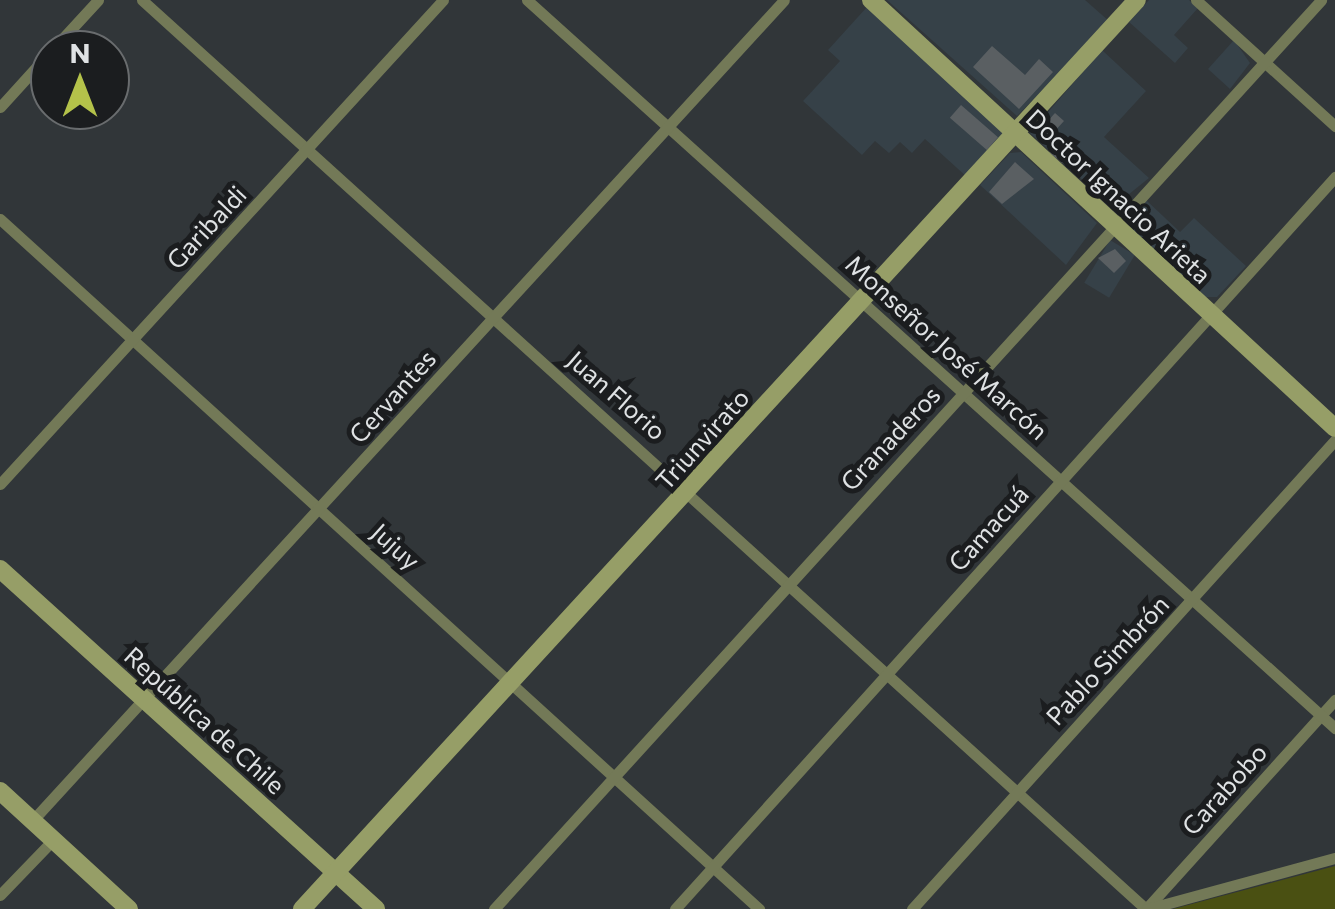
<!DOCTYPE html>
<html>
<head>
<meta charset="utf-8">
<style>
  body { margin:0 }
  #map { position:relative; width:1335px; height:909px; overflow:hidden; background:#313639; font-family:Commissioner,sans-serif }
  div>[style] { position:absolute }
  .built>* { inset:0; background:#364148; transform-origin:0 0 }
  .green>* { inset:0; background:#4a5012 }
  .building>* { inset:0; background:#5a5f62; transform-origin:0 0 }
  .street>* { height:11px; margin:-5.5px; padding:0 5.5px; transform-origin:5.5px; border-radius:5.5px; background:#737957 }
  .secondary>* { height:18px; margin:-9px; padding:0 9px; transform-origin:9px; border-radius:9px; background:#969e67 }
  span { translate:-50% -50%; white-space:nowrap; text-align:center; line-height:1.15; -webkit-text-stroke:10px #1b1d1f; paint-order:stroke }
  .street-label { font-size:25px; color:#dfe2e4 }
  .north { position:absolute; left:30px; top:30px; width:100px; height:100px; box-sizing:border-box; background:#1b1d1f; border:2px solid #696c6e; border-radius:50%; rotate:0deg; font-size:28px; font-weight:700; line-height:40px; text-align:center; color:#dfe2e4 }
  .north::after { content:''; display:block; margin:auto; width:35px; height:45px; background:#b4c24a; clip-path:polygon(50% 0,100% 100%,50% 72%,0 100%) }
</style>
</head>
<body>
<div id="map">
  <div class="built">
    <i style="clip-path:polygon(887px 0,1085px 0,1110px 22px,1017px 116px)"></i>
    <i style="clip-path:polygon(1149px 0,1189px 0,1198px 8px,1174px 35px,1188px 48px,1175px 63px,1129px 22px)"></i>
    <i style="clip-path:polygon(867px 7px,1003px 129px,1005px 137px,968px 178px,925px 139px,912px 153px,900px 142px,889px 153px,875px 141px,862px 155px,803px 101px,840px 61px,828px 50px)"></i>
    <i style="clip-path:polygon(1234px 40px,1250px 63px,1230px 89px,1208px 69px)"></i>
    <i style="clip-path:polygon(1102px 50px,1146px 91px,1104px 137px,1149px 178px,1113px 207px,1030px 133px)"></i>
    <i style="clip-path:polygon(1021px 152px,1097px 223px,1066px 265px,980px 185px,1010px 153px)"></i>
    <i style="clip-path:polygon(1146px 200px,1180px 232px,1194px 218px,1246px 266px,1217px 297px,1206px 297px,1131px 230px,1129px 218px)"></i>
    <i style="left:1110px;top:240px;width:29px;height:50px;rotate:31deg"></i>
  </div>
  <div class="green">
    <i style="clip-path:polygon(1335px 866px,1335px 909px,1173px 909px)"></i>
  </div>
  <div class="building">
    <i style="clip-path:polygon(992px 46px,1025px 75px,1039px 59px,1053px 72px,1019px 109px,973px 67px)"></i>
    <i style="left:961px;top:105px;width:49px;height:17px;rotate:41deg"></i>
    <i style="clip-path:polygon(1055px 113px,1064px 121px,1043px 144px,1038px 132px)"></i>
    <i style="left:1062px;top:137px;width:17px;height:20px;rotate:40deg"></i>
    <i style="clip-path:polygon(1015px 162px,1034px 179px,1002px 204px,989px 192px)"></i>
    <i style="clip-path:polygon(1115px 249px,1126px 261px,1114px 273px,1098px 258px)"></i>
  </div>
  <div class="street">
    <i style="left:142px;top:0;width:1354px;rotate:42.16deg"></i>
    <i style="left:1146px;top:909px;width:282px;rotate:-47.9deg"></i>
    <i style="left:527px;top:0;width:1088px;rotate:42.02deg"></i>
    <i style="left:1196px;top:0;width:188px;rotate:42.2deg"></i>
    <i style="left:52px;top:50px;width:68px;rotate:-47.4deg"></i>
    <i style="left:0;top:107px;width:74px;rotate:-47.7deg"></i>
    <i style="left:0;top:219px;width:1026px;rotate:42.27deg"></i>
    <i style="left:0;top:484px;width:656px;rotate:-47.53deg"></i>
    <i style="left:32px;top:821px;width:1113px;rotate:-47.51deg"></i>
    <i style="left:0;top:895px;width:76px;rotate:-46.1deg"></i>
    <i style="left:494px;top:909px;width:1229px;rotate:-47.7deg"></i>
    <i style="left:675px;top:909px;width:986px;rotate:-47.96deg"></i>
    <i style="left:912px;top:909px;width:632px;rotate:-47.95deg"></i>
    <i style="left:1147px;top:909px;width:195px;rotate:-15.2deg"></i>
  </div>
  <div class="secondary">
    <i style="left:871px;top:0;width:631px;rotate:42.69deg"></i>
    <i style="left:0;top:569px;width:507px;rotate:42.12deg"></i>
    <i style="left:0;top:791px;width:175px;rotate:42.5deg"></i>
    <i style="left:302px;top:909px;width:1234px;rotate:-47.43deg"></i>
  </div>
  <div class="street-label">
    <span style="left:1119px;top:196px;rotate:43deg">Doctor Ignacio Arieta</span>
    <span style="left:206px;top:227px;rotate:-47deg">Garibaldi</span>
    <span style="left:947px;top:347px;rotate:42deg">Monseñor José Marcón</span>
    <span style="left:617px;top:395px;rotate:41deg">Juan Florio</span>
    <span style="left:392px;top:396px;rotate:-48deg">Cervantes</span>
    <span style="left:890px;top:438px;rotate:-47deg">Granaderos</span>
    <span style="left:702px;top:439px;rotate:-48deg">Triunvirato</span>
    <span style="left:988px;top:528px;rotate:-48deg">Camacuá</span>
    <span style="left:396px;top:546px;rotate:42deg">Jujuy</span>
    <span style="left:1107px;top:660px;rotate:-47deg">Pablo Simbrón</span>
    <span style="left:205px;top:720px;rotate:42deg">República de Chile</span>
    <span style="left:1224px;top:789px;rotate:-48deg">Carabobo</span>
  </div>
  <div class="north">N</div>
</div>
</body>
</html>
